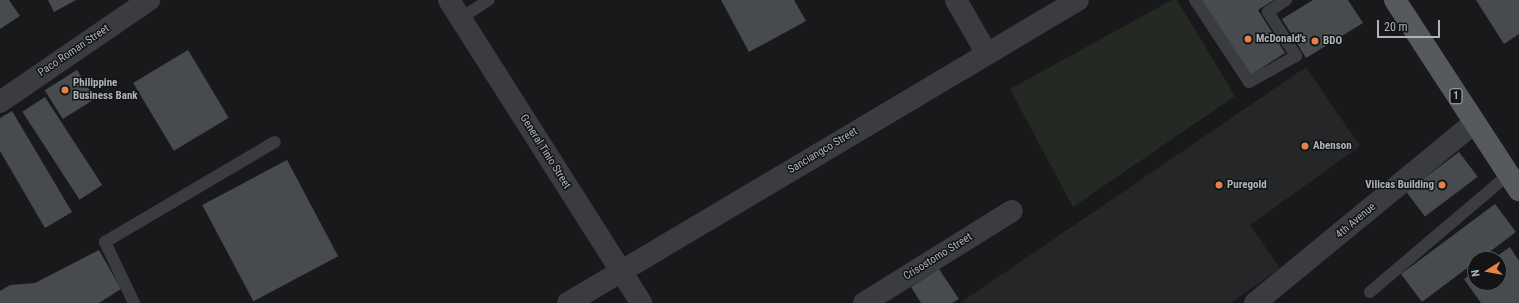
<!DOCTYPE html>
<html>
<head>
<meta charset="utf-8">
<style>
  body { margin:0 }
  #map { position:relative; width:1519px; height:303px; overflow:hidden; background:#19191b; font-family:"Roboto Condensed",sans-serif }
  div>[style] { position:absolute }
  .built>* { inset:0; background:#252628 }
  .green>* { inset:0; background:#242a23 }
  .building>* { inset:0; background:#484b4d; transform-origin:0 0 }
  .service>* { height:12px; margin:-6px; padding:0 6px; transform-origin:6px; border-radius:6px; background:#3a3c3f }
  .minor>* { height:22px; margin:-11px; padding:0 11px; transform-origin:11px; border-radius:11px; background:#3a3c3f }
  .tertiary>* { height:22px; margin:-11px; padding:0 11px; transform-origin:11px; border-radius:11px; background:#3a3c3f }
  .primary>* { height:22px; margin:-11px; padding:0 11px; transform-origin:11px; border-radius:11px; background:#565a5e }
  .dots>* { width:11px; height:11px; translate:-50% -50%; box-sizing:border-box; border:2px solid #141416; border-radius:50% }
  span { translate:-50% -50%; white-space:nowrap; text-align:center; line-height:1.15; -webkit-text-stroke:3px #141416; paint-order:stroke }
  .shield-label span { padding:1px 3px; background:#141416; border:1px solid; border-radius:3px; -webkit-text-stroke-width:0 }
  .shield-label { font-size:10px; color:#acb4b9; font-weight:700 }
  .poi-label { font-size:11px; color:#acb4b9; font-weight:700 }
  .left { translate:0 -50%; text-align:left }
  .right { translate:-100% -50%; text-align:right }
  .street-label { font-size:11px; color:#acb4b9 }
  .north { position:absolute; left:1467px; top:251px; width:40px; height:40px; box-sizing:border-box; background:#141416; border:1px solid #515457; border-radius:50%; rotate:259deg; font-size:11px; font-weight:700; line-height:16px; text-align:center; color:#acb4b9 }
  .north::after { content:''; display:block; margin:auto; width:14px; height:18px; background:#e48348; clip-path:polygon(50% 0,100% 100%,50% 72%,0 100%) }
  .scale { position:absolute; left:1377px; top:20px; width:63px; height:18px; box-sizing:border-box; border:2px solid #acb4b9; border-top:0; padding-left:5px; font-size:12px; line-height:14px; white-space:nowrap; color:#acb4b9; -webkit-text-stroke:3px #141416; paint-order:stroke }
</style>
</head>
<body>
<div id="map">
  <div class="built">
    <i style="clip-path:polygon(1306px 67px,1360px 146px,1250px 225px,1280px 268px,1231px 303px,960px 303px)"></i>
  </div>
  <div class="green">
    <i style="clip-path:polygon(1172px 0,1177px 0,1235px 96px,1073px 207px,1010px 89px)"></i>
  </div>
  <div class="building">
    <i style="clip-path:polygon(0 0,9px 0,20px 16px,0 29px)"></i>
    <i style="clip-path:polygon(48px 0,76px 0,54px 12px)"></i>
    <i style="clip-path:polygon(721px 0,794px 0,806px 21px,749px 52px)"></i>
    <i style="clip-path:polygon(1201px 0,1274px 0,1258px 10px,1285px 53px,1249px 76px)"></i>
    <i style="clip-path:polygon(1313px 0,1348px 0,1363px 23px,1306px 58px,1282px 19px)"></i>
    <i style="clip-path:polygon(1476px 0,1519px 0,1519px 34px,1504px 44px)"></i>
    <i style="left:188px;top:50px;width:79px;height:64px;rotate:59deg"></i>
    <i style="left:77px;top:70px;width:34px;height:38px;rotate:58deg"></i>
    <i style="left:45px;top:97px;width:105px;height:27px;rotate:57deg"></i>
    <i style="clip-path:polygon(12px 111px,72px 212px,45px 228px,0 151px,0 118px)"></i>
    <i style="left:1459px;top:152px;width:31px;height:66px;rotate:53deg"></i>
    <i style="left:287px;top:160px;width:109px;height:96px;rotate:62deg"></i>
    <i style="clip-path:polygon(1495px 204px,1516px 232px,1480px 259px,1475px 259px,1475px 262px,1422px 302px,1401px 274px)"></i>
    <i style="clip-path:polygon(1510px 247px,1519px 261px,1519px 303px,1481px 303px,1464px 279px,1475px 271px,1475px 283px,1499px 283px,1499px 259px,1493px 259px)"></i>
    <i style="clip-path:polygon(99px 250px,121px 289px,99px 303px,0 303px,0 291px,10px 285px,35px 283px)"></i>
    <i style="clip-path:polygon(939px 269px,959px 299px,952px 303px,921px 303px,911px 287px)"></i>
  </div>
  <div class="service">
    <i style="left:1195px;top:0;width:98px;rotate:56.6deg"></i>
    <i style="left:1249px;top:82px;width:54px;rotate:-29deg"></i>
    <i style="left:1296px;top:56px;width:52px;rotate:-122.5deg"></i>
    <i style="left:1268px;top:12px;width:22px;rotate:-34deg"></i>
    <i style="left:461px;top:18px;width:33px;rotate:-33deg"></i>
    <i style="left:1370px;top:292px;width:182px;rotate:-40.3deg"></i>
    <i style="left:134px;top:303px;width:68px;rotate:-115.4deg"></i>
    <i style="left:105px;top:242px;width:197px;rotate:-30.5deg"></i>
  </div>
  <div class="minor">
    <i style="left:956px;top:0;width:62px;rotate:60.1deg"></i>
    <i style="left:864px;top:303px;width:174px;rotate:-31.9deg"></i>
    <i style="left:1255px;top:303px;width:283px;rotate:-39.4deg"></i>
  </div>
  <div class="tertiary">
    <i style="left:449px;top:0;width:359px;rotate:57.6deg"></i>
    <i style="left:0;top:102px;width:181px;rotate:-34.4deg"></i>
    <i style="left:568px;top:303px;width:593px;rotate:-30.72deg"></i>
  </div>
  <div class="primary">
    <i style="left:1395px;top:0;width:227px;rotate:56.9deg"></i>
  </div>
  <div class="dots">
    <i style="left:1248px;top:39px;background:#e48348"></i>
    <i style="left:1315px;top:41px;background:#e48348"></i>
    <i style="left:65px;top:90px;background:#e48348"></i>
    <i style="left:1305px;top:146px;background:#e48348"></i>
    <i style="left:1219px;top:185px;background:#e48348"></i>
    <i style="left:1442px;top:185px;background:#e48348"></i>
  </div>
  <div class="shield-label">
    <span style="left:1456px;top:96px">1</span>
  </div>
  <div class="poi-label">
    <span class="left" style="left:1256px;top:39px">McDonald's</span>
    <span class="left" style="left:1323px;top:41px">BDO</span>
    <span class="left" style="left:73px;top:90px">Philippine<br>Business Bank</span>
    <span class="left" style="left:1313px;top:146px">Abenson</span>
    <span class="left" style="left:1227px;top:185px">Puregold</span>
    <span class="right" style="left:1434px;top:185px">Vilicas Building</span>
  </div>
  <div class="street-label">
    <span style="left:74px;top:51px;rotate:-34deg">Paco Roman Street</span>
    <span style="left:823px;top:151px;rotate:-31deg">Sanciangco Street</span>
    <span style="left:545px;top:152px;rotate:58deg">General Tinio Street</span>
    <span style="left:1356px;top:221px;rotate:-40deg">4th Avenue</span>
    <span style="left:938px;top:257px;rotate:-32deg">Crisostomo Street</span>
  </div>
  <div class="north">N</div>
  <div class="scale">20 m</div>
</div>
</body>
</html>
